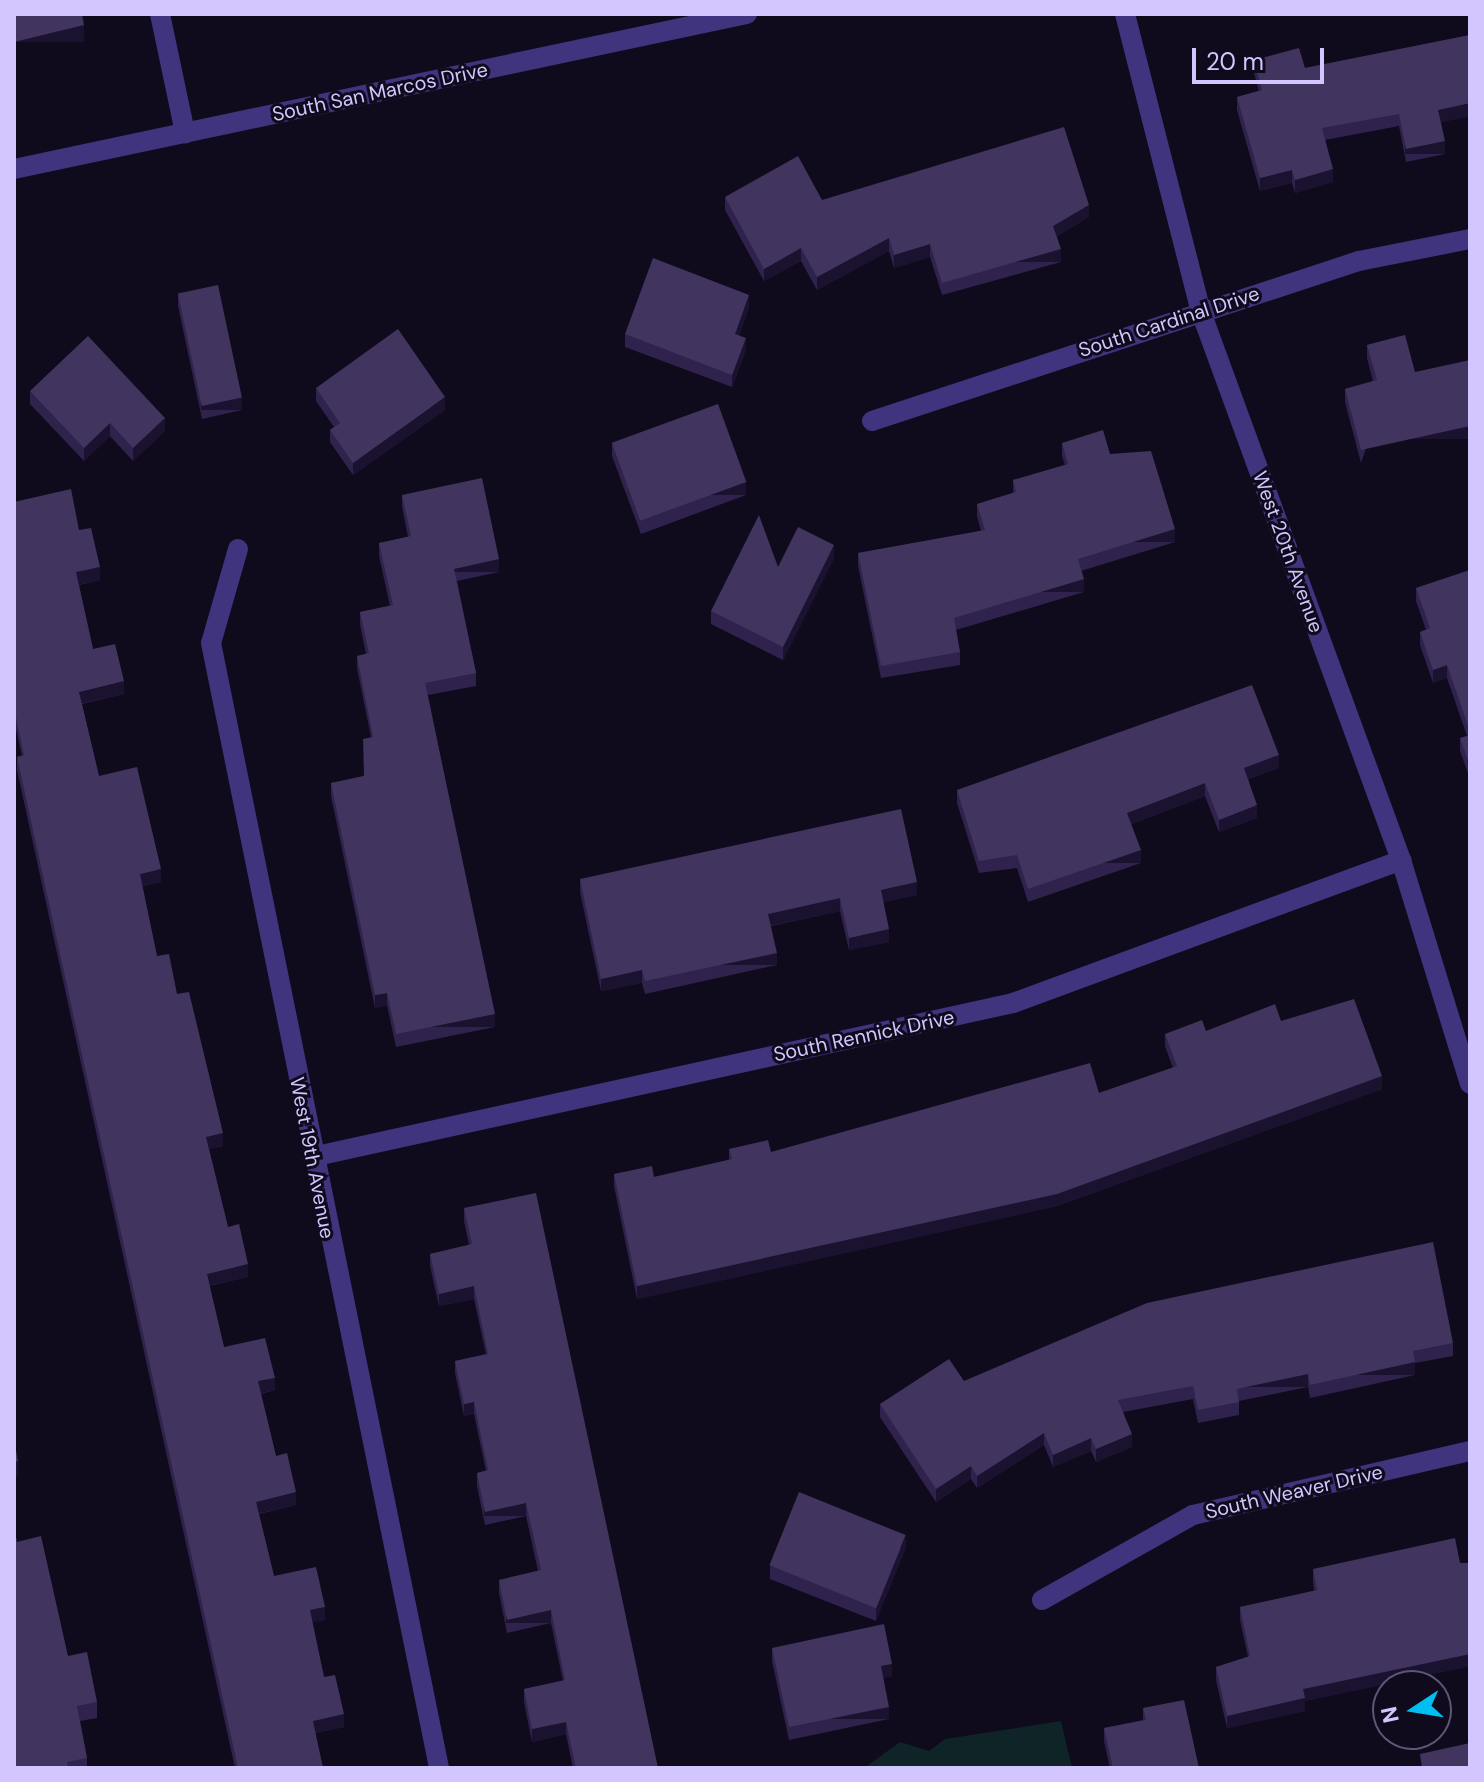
<!DOCTYPE html>
<html>
<head>
<meta charset="utf-8">
<style>
  body { margin:0 }
  #map { position:relative; width:1484px; height:1782px; overflow:hidden; background:#100b1c; font-family:"DM Sans",sans-serif }
  div>[style] { position:absolute }
  .green>* { inset:0; background:#0e2426 }
  .street>* { height:20px; margin:-10px; padding:0 10px; transform-origin:10px; border-radius:10px; background:#3f347d }
  .wall>* { inset:0; background:#2f224c }
  .shaded-wall>* { inset:0; background:#1b1230; transform-origin:0 0 }
  .building>* { inset:0; background:#41345f; transform-origin:0 0 }
  span { translate:-50% -50%; white-space:nowrap; text-align:center; line-height:1.15; -webkit-text-stroke:6px #100b1c; paint-order:stroke }
  .street-label { font-size:20px; color:#d3c6ff }
  .frame { position:absolute; inset:0; border:16px solid #d3c6ff; pointer-events:none }
  .north { position:absolute; left:1372px; top:1670px; width:80px; height:80px; box-sizing:border-box; background:#100b1c; border:2px solid #5e5677; border-radius:50%; rotate:258deg; font-size:22px; font-weight:700; line-height:32px; text-align:center; color:#d3c6ff }
  .north::after { content:''; display:block; margin:auto; width:28px; height:36px; background:#00bef1; clip-path:polygon(50% 0,100% 100%,50% 72%,0 100%) }
  .scale { position:absolute; left:1192px; top:48px; width:132px; height:36px; box-sizing:border-box; border:4px solid #d3c6ff; border-top:0; padding-left:10px; font-size:24px; line-height:28px; white-space:nowrap; color:#d3c6ff; -webkit-text-stroke:6px #100b1c; paint-order:stroke }
</style>
</head>
<body>
<div id="map">
  <div class="green">
    <i style="clip-path:polygon(1061px 1721px,1072px 1768px,864px 1768px,900px 1742px,929px 1751px,945px 1739px)"></i>
  </div>
  <div class="street">
    <i style="left:160px;top:14px;width:122px;rotate:78.1deg"></i>
    <i style="left:1125px;top:14px;width:308px;rotate:75.7deg"></i>
    <i style="left:1201px;top:312px;width:583px;rotate:69.95deg"></i>
    <i style="left:1401px;top:860px;width:234px;rotate:72.9deg"></i>
    <i style="left:14px;top:169px;width:749px;rotate:-11.94deg"></i>
    <i style="left:872px;top:421px;width:513px;rotate:-18.19deg"></i>
    <i style="left:1359px;top:261px;width:113px;rotate:-11.2deg"></i>
    <i style="left:238px;top:549px;width:98px;rotate:106deg"></i>
    <i style="left:211px;top:643px;width:1148px;rotate:78.54deg"></i>
    <i style="left:312px;top:1157px;width:718px;rotate:-12.39deg"></i>
    <i style="left:1013px;top:1003px;width:414px;rotate:-20.2deg"></i>
    <i style="left:1042px;top:1600px;width:173px;rotate:-29.4deg"></i>
    <i style="left:1193px;top:1515px;width:284px;rotate:-13deg"></i>
  </div>
  <div class="wall">
    <i style="clip-path:polygon(1470px 35px,1470px 116px,1441px 122px,1445px 154px,1406px 162px,1399px 126px,1325px 140px,1333px 182px,1295px 193px,1292px 183px,1260px 191px,1237px 110px,1237px 97px,1259px 91px,1254px 73px,1254px 60px,1305px 68px)"></i>
    <i style="clip-path:polygon(725px 197px,822px 200px,1089px 217px,1057px 236px,1061px 262px,942px 295px,930px 257px,894px 268px,889px 251px,817px 290px,801px 261px,764px 281px,725px 210px)"></i>
    <i style="clip-path:polygon(178px 293px,242px 410px,202px 419px,178px 306px)"></i>
    <i style="clip-path:polygon(749px 308px,739px 335px,746px 350px,732px 387px,625px 347px,625px 334px)"></i>
    <i style="clip-path:polygon(1405px 335px,1361px 463px,1345px 402px,1345px 389px,1373px 381px,1367px 358px,1367px 345px)"></i>
    <i style="clip-path:polygon(316px 388px,445px 410px,353px 475px,330px 442px,330px 430px,334px 427px,316px 401px)"></i>
    <i style="clip-path:polygon(30px 391px,165px 431px,133px 461px,110px 436px,84px 461px,30px 404px)"></i>
    <i style="clip-path:polygon(1062px 443px,1110px 454px,1175px 542px,1081px 571px,1084px 592px,956px 630px,960px 652px,960px 665px,881px 678px,858px 566px,858px 553px,981px 531px,977px 516px,977px 504px,1013px 493px,1013px 480px,1065px 465px,1062px 456px)"></i>
    <i style="clip-path:polygon(612px 444px,746px 495px,641px 534px,612px 456px)"></i>
    <i style="clip-path:polygon(402px 495px,499px 572px,457px 581px,476px 673px,476px 686px,428px 695px,495px 1027px,396px 1047px,387px 1005px,375px 1008px,331px 796px,331px 783px,364px 776px,371px 737px,357px 668px,357px 656px,366px 654px,360px 625px,360px 612px,390px 606px,379px 556px,379px 543px,408px 537px,402px 507px)"></i>
    <i style="clip-path:polygon(14px 502px,79px 530px,100px 580px,79px 585px,93px 649px,124px 694px,82px 704px,99px 776px,161px 882px,142px 886px,157px 956px,177px 994px,223px 1146px,209px 1149px,228px 1227px,248px 1277px,209px 1286px,224px 1347px,275px 1390px,261px 1394px,276px 1456px,296px 1505px,259px 1514px,274px 1576px,325px 1620px,312px 1622px,324px 1677px,344px 1727px,315px 1733px,323px 1768px,235px 1768px,17px 770px,17px 757px,22px 756px,14px 720px)"></i>
    <i style="clip-path:polygon(834px 558px,783px 660px,711px 624px,711px 611px,778px 567px)"></i>
    <i style="clip-path:polygon(1470px 570px,1470px 779px,1460px 751px,1460px 738px,1467px 736px,1447px 678px,1433px 683px,1420px 645px,1420px 632px,1426px 630px,1416px 601px,1416px 588px)"></i>
    <i style="clip-path:polygon(1279px 768px,1248px 779px,1257px 818px,1219px 832px,1205px 796px,1131px 824px,1141px 863px,1028px 902px,1017px 868px,979px 873px,957px 803px,957px 790px)"></i>
    <i style="clip-path:polygon(580px 879px,917px 895px,883px 902px,889px 942px,849px 950px,840px 911px,771px 926px,777px 965px,645px 994px,642px 983px,601px 991px,580px 892px)"></i>
    <i style="clip-path:polygon(1281px 1021px,1382px 1089px,1057px 1206px,637px 1299px,614px 1186px,614px 1174px,654px 1177px,729px 1160px,729px 1149px,771px 1152px,1099px 1093px,1173px 1068px,1165px 1046px,1165px 1034px,1206px 1031px)"></i>
    <i style="clip-path:polygon(464px 1208px,658px 1768px,573px 1768px,566px 1734px,532px 1742px,524px 1702px,524px 1689px,563px 1681px,551px 1623px,507px 1633px,499px 1593px,499px 1580px,538px 1571px,526px 1516px,485px 1525px,477px 1486px,477px 1473px,486px 1471px,474px 1414px,464px 1416px,455px 1373px,455px 1361px,486px 1354px,474px 1299px,439px 1306px,430px 1266px,430px 1254px,469px 1245px,464px 1221px)"></i>
    <i style="clip-path:polygon(1453px 1343px,1453px 1356px,1415px 1363px,1415px 1375px,1310px 1398px,1308px 1387px,1239px 1401px,1239px 1415px,1198px 1423px,1193px 1399px,1123px 1412px,1132px 1447px,1096px 1462px,1091px 1451px,1053px 1467px,1044px 1445px,977px 1488px,971px 1479px,936px 1502px,880px 1417px,880px 1404px,964px 1381px)"></i>
    <i style="clip-path:polygon(17px 1542px,68px 1656px,97px 1702px,97px 1718px,80px 1721px,87px 1758px,87px 1768px,14px 1768px)"></i>
    <i style="clip-path:polygon(906px 1547px,876px 1621px,770px 1579px,770px 1566px)"></i>
    <i style="clip-path:polygon(1470px 1563px,1470px 1666px,1305px 1701px,1305px 1711px,1227px 1728px,1216px 1680px,1216px 1667px,1248px 1657px,1240px 1620px,1240px 1607px,1314px 1591px,1313px 1582px,1313px 1569px)"></i>
    <i style="clip-path:polygon(772px 1648px,892px 1676px,883px 1678px,889px 1719px,789px 1740px,772px 1661px)"></i>
    <i style="clip-path:polygon(1143px 1708px,1199px 1768px,1110px 1768px,1104px 1741px,1104px 1728px,1143px 1720px)"></i>
  </div>
  <div class="shaded-wall">
    <i style="left:84px;top:25px;width:17px;height:72px;rotate:90deg"></i>
    <i style="clip-path:polygon(1470px 103px,1470px 116px,1438px 123px,1438px 110px)"></i>
    <i style="left:1445px;top:141px;width:13px;height:40px;rotate:90deg"></i>
    <i style="clip-path:polygon(1333px 169px,1333px 182px,1295px 193px,1295px 180px)"></i>
    <i style="clip-path:polygon(1292px 170px,1292px 183px,1260px 191px,1260px 178px)"></i>
    <i style="clip-path:polygon(1089px 205px,1089px 217px,1053px 238px,1053px 226px)"></i>
    <i style="clip-path:polygon(889px 238px,889px 251px,817px 290px,817px 277px)"></i>
    <i style="clip-path:polygon(930px 244px,930px 257px,894px 268px,894px 255px)"></i>
    <i style="clip-path:polygon(801px 248px,801px 261px,764px 281px,764px 269px)"></i>
    <i style="left:1061px;top:249px;width:13px;height:124px;rotate:90deg"></i>
    <i style="clip-path:polygon(749px 295px,749px 308px,735px 346px,735px 334px)"></i>
    <i style="clip-path:polygon(746px 338px,746px 350px,732px 387px,732px 375px)"></i>
    <i style="left:242px;top:397px;width:13px;height:41px;rotate:90deg"></i>
    <i style="clip-path:polygon(445px 397px,445px 410px,353px 475px,353px 463px)"></i>
    <i style="clip-path:polygon(165px 418px,165px 431px,133px 461px,133px 448px)"></i>
    <i style="clip-path:polygon(110px 423px,110px 436px,84px 461px,84px 448px)"></i>
    <i style="left:1470px;top:426px;width:13px;height:112px;rotate:90deg"></i>
    <i style="left:746px;top:482px;width:13px;height:112px;rotate:90deg"></i>
    <i style="left:1175px;top:529px;width:13px;height:102px;rotate:90deg"></i>
    <i style="clip-path:polygon(834px 545px,834px 558px,783px 660px,783px 647px)"></i>
    <i style="left:499px;top:559px;width:13px;height:46px;rotate:90deg"></i>
    <i style="clip-path:polygon(100px 567px,100px 580px,76px 585px,76px 572px)"></i>
    <i style="left:1084px;top:579px;width:13px;height:136px;rotate:90deg"></i>
    <i style="clip-path:polygon(1447px 665px,1447px 678px,1433px 683px,1433px 670px)"></i>
    <i style="clip-path:polygon(124px 681px,124px 694px,79px 704px,79px 692px)"></i>
    <i style="clip-path:polygon(1279px 755px,1279px 768px,1244px 780px,1244px 768px)"></i>
    <i style="clip-path:polygon(1205px 783px,1205px 796px,1127px 825px,1127px 813px)"></i>
    <i style="clip-path:polygon(1257px 805px,1257px 818px,1219px 832px,1219px 820px)"></i>
    <i style="left:1141px;top:850px;width:13px;height:120px;rotate:90deg"></i>
    <i style="clip-path:polygon(161px 869px,161px 882px,140px 886px,140px 874px)"></i>
    <i style="clip-path:polygon(917px 882px,917px 895px,881px 902px,881px 890px)"></i>
    <i style="clip-path:polygon(840px 898px,840px 911px,768px 926px,768px 914px)"></i>
    <i style="clip-path:polygon(889px 929px,889px 942px,849px 950px,849px 938px)"></i>
    <i style="left:777px;top:953px;width:12px;height:135px;rotate:90deg"></i>
    <i style="clip-path:polygon(642px 970px,642px 983px,601px 991px,601px 979px)"></i>
    <i style="clip-path:polygon(387px 993px,387px 1005px,375px 1008px,375px 995px)"></i>
    <i style="left:495px;top:1014px;width:13px;height:101px;rotate:90deg"></i>
    <i style="clip-path:polygon(1382px 1076px,1382px 1089px,1057px 1206px,637px 1299px,637px 1286px)"></i>
    <i style="clip-path:polygon(223px 1133px,223px 1146px,206px 1150px,206px 1137px)"></i>
    <i style="clip-path:polygon(248px 1264px,248px 1277px,207px 1286px,207px 1274px)"></i>
    <i style="clip-path:polygon(474px 1286px,474px 1299px,439px 1306px,439px 1294px)"></i>
    <i style="left:1415px;top:1362px;width:13px;height:107px;rotate:90deg"></i>
    <i style="left:1308px;top:1374px;width:13px;height:73px;rotate:90deg"></i>
    <i style="clip-path:polygon(275px 1378px,275px 1390px,258px 1394px,258px 1381px)"></i>
    <i style="clip-path:polygon(474px 1402px,474px 1414px,464px 1416px,464px 1404px)"></i>
    <i style="clip-path:polygon(1044px 1433px,1044px 1445px,977px 1488px,977px 1476px)"></i>
    <i style="clip-path:polygon(1132px 1434px,1132px 1447px,1096px 1462px,1096px 1449px)"></i>
    <i style="clip-path:polygon(1091px 1438px,1091px 1451px,1053px 1467px,1053px 1455px)"></i>
    <i style="left:18px;top:1461px;width:15px;height:4px;rotate:90deg"></i>
    <i style="clip-path:polygon(971px 1466px,971px 1479px,936px 1502px,936px 1489px)"></i>
    <i style="clip-path:polygon(296px 1492px,296px 1505px,256px 1514px,256px 1502px)"></i>
    <i style="left:526px;top:1503px;width:13px;height:42px;rotate:90deg"></i>
    <i style="clip-path:polygon(906px 1535px,906px 1547px,876px 1621px,876px 1609px)"></i>
    <i style="clip-path:polygon(325px 1607px,325px 1620px,310px 1623px,310px 1610px)"></i>
    <i style="left:551px;top:1610px;width:13px;height:45px;rotate:90deg"></i>
    <i style="clip-path:polygon(1470px 1654px,1470px 1666px,1305px 1701px,1305px 1711px,1227px 1728px,1227px 1716px,1303px 1689px)"></i>
    <i style="clip-path:polygon(892px 1664px,892px 1676px,881px 1679px,881px 1666px)"></i>
    <i style="left:889px;top:1707px;width:12px;height:102px;rotate:90deg"></i>
    <i style="clip-path:polygon(344px 1714px,344px 1727px,313px 1733px,313px 1721px)"></i>
    <i style="clip-path:polygon(566px 1722px,566px 1734px,532px 1742px,532px 1729px)"></i>
  </div>
  <div class="building">
    <i style="clip-path:polygon(14px 14px,82px 14px,84px 25px,14px 42px)"></i>
    <i style="clip-path:polygon(1470px 35px,1470px 103px,1438px 110px,1445px 141px,1406px 149px,1399px 114px,1322px 128px,1333px 169px,1295px 180px,1292px 170px,1260px 178px,1237px 97px,1262px 90px,1254px 60px,1299px 48px,1305px 68px)"></i>
    <i style="clip-path:polygon(1064px 127px,1089px 205px,1053px 226px,1061px 249px,942px 283px,930px 244px,894px 255px,889px 238px,817px 277px,801px 248px,764px 269px,725px 197px,798px 156px,822px 200px)"></i>
    <i style="clip-path:polygon(653px 258px,749px 295px,735px 334px,746px 338px,732px 375px,625px 334px)"></i>
    <i style="left:218px;top:285px;width:115px;height:41px;rotate:78deg"></i>
    <i style="clip-path:polygon(398px 329px,445px 397px,353px 463px,330px 430px,340px 423px,316px 388px)"></i>
    <i style="clip-path:polygon(1405px 335px,1415px 372px,1470px 360px,1470px 426px,1361px 450px,1345px 389px,1377px 380px,1367px 345px)"></i>
    <i style="clip-path:polygon(88px 336px,165px 418px,133px 448px,110px 423px,84px 448px,30px 391px)"></i>
    <i style="left:718px;top:404px;width:83px;height:113px;rotate:70deg"></i>
    <i style="clip-path:polygon(1103px 430px,1110px 454px,1151px 451px,1175px 529px,1078px 559px,1084px 579px,954px 618px,960px 652px,881px 666px,858px 553px,985px 530px,977px 504px,1016px 492px,1013px 480px,1068px 464px,1062px 443px)"></i>
    <i style="clip-path:polygon(482px 478px,499px 559px,454px 569px,476px 673px,425px 683px,495px 1014px,396px 1034px,387px 993px,375px 995px,331px 783px,364px 776px,363px 739px,373px 737px,357px 656px,369px 653px,360px 612px,393px 605px,379px 543px,411px 536px,402px 495px)"></i>
    <i style="clip-path:polygon(71px 489px,79px 530px,91px 528px,100px 567px,76px 572px,93px 649px,115px 644px,124px 681px,79px 692px,99px 776px,137px 767px,161px 869px,140px 874px,157px 956px,169px 954px,177px 994px,189px 992px,223px 1133px,206px 1137px,228px 1227px,239px 1224px,248px 1264px,207px 1274px,224px 1347px,265px 1338px,275px 1378px,258px 1381px,276px 1456px,287px 1453px,296px 1492px,256px 1502px,274px 1576px,316px 1567px,325px 1607px,310px 1610px,324px 1677px,335px 1675px,344px 1714px,313px 1721px,323px 1768px,238px 1768px,17px 757px,24px 755px,14px 708px,14px 502px)"></i>
    <i style="clip-path:polygon(759px 515px,778px 567px,798px 527px,834px 545px,783px 647px,711px 611px)"></i>
    <i style="clip-path:polygon(1470px 570px,1470px 731px,1447px 665px,1433px 670px,1420px 632px,1430px 628px,1416px 588px)"></i>
    <i style="clip-path:polygon(1252px 685px,1279px 755px,1244px 768px,1257px 805px,1219px 820px,1205px 783px,1127px 813px,1141px 850px,1028px 889px,1017px 855px,979px 861px,957px 790px)"></i>
    <i style="clip-path:polygon(1470px 735px,1470px 766px,1460px 738px)"></i>
    <i style="clip-path:polygon(901px 809px,917px 882px,881px 890px,889px 929px,849px 938px,840px 898px,768px 914px,777px 953px,645px 981px,642px 970px,601px 979px,580px 879px)"></i>
    <i style="clip-path:polygon(1354px 999px,1382px 1076px,1057px 1194px,637px 1286px,614px 1174px,652px 1166px,654px 1177px,732px 1159px,729px 1149px,768px 1140px,771px 1152px,1090px 1063px,1099px 1093px,1177px 1066px,1165px 1034px,1202px 1020px,1206px 1031px,1275px 1004px,1281px 1021px)"></i>
    <i style="clip-path:polygon(536px 1193px,658px 1768px,576px 1768px,566px 1722px,532px 1729px,524px 1689px,565px 1680px,551px 1610px,507px 1620px,499px 1580px,541px 1570px,526px 1503px,485px 1512px,477px 1473px,488px 1470px,474px 1402px,464px 1404px,455px 1361px,488px 1354px,474px 1286px,439px 1294px,430px 1254px,472px 1244px,464px 1208px)"></i>
    <i style="clip-path:polygon(1433px 1242px,1453px 1343px,1413px 1351px,1415px 1362px,1310px 1385px,1308px 1374px,1237px 1389px,1239px 1402px,1198px 1410px,1193px 1386px,1118px 1400px,1132px 1434px,1096px 1449px,1091px 1438px,1053px 1455px,1044px 1433px,977px 1476px,971px 1466px,936px 1489px,880px 1404px,949px 1359px,964px 1381px,1147px 1303px)"></i>
    <i style="clip-path:polygon(14px 1440px,18px 1461px,14px 1462px)"></i>
    <i style="left:799px;top:1492px;width:115px;height:79px;rotate:22deg"></i>
    <i style="clip-path:polygon(14px 1527px,17px 1542px,41px 1536px,68px 1656px,87px 1652px,97px 1702px,77px 1706px,87px 1758px,67px 1762px,68px 1768px,14px 1768px)"></i>
    <i style="clip-path:polygon(1455px 1538px,1460px 1563px,1470px 1563px,1470px 1654px,1303px 1689px,1305px 1698px,1227px 1716px,1216px 1667px,1250px 1656px,1240px 1607px,1317px 1590px,1313px 1569px)"></i>
    <i style="clip-path:polygon(884px 1624px,892px 1664px,881px 1666px,889px 1707px,789px 1727px,772px 1648px)"></i>
    <i style="clip-path:polygon(1184px 1700px,1199px 1768px,1113px 1768px,1104px 1728px,1146px 1720px,1143px 1708px)"></i>
    <i style="clip-path:polygon(1470px 1743px,1470px 1768px,1422px 1768px,1420px 1754px)"></i>
  </div>
  <div class="street-label">
    <span style="left:380px;top:92px;rotate:-12deg">South San Marcos Drive</span>
    <span style="left:1169px;top:322px;rotate:-18deg">South Cardinal Drive</span>
    <span style="left:1288px;top:552px;rotate:70deg">West 20th Avenue</span>
    <span style="left:864px;top:1036px;rotate:-12deg">South Rennick Drive</span>
    <span style="left:312px;top:1158px;rotate:79deg">West 19th Avenue</span>
    <span style="left:1294px;top:1492px;rotate:-13deg">South Weaver Drive</span>
  </div>
  <div class="frame"></div>
  <div class="north">N</div>
  <div class="scale">20 m</div>
</div>
</body>
</html>
